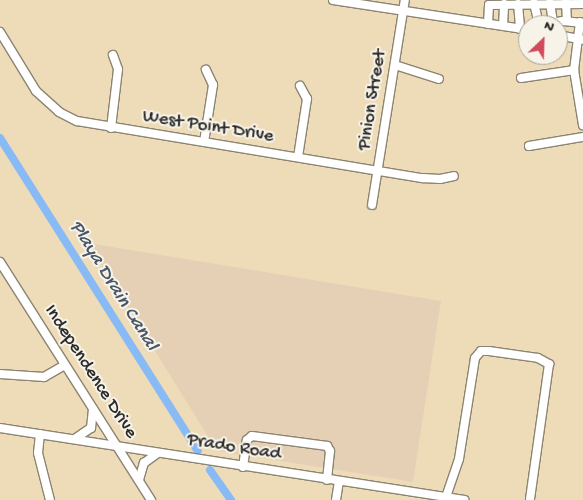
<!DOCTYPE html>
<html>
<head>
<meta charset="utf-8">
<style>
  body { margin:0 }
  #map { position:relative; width:583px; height:500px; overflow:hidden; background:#eedcb9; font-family:"Gochi Hand",sans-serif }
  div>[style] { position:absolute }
  .built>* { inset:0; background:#e6d0b5 }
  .canal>* { height:8px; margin:-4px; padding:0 4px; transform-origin:4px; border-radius:4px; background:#88baf5 }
  .roads { filter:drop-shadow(1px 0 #8c8472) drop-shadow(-1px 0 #8c8472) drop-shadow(0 1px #8c8472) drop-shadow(0 -1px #8c8472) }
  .minor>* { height:8px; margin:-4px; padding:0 4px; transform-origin:4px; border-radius:4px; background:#fff }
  span { translate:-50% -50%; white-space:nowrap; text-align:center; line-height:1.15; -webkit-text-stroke:4px #f7f3e8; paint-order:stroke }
  .street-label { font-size:19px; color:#2b2b2b }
  .water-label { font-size:20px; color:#475668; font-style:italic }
  .north { position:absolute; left:518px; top:15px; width:50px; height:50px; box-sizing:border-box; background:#f7f3e8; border:1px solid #a5a39c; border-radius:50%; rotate:24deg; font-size:14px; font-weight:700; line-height:20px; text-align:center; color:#2b2b2b }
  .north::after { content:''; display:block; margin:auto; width:18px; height:22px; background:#d1495b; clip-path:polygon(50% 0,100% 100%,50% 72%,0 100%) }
</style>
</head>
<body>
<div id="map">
  <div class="built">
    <i style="clip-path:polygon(88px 243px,441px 301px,413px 482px,217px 451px)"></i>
  </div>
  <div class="canal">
    <i style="left:0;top:138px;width:370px;rotate:57.7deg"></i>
    <i style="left:210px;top:470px;width:37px;rotate:55deg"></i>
  </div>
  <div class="roads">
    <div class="minor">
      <i style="left:333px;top:0;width:197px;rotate:8.7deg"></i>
      <i style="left:566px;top:2px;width:19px;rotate:87deg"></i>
      <i style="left:534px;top:3px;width:23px;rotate:77deg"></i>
      <i style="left:550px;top:3px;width:19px;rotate:81deg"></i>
      <i style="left:518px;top:4px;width:25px;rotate:85deg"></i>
      <i style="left:580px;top:22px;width:48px;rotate:97.1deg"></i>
      <i style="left:574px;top:70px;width:56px;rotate:80.7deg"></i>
      <i style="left:488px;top:24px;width:19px;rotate:-87deg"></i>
      <i style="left:489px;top:5px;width:94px;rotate:-0.6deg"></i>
      <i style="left:540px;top:25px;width:23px;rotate:-10deg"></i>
      <i style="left:563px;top:21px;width:20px;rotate:6deg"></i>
      <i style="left:503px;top:26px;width:22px;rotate:-87deg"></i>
      <i style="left:0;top:32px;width:69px;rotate:58.6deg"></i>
      <i style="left:36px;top:91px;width:31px;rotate:42deg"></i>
      <i style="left:59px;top:112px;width:20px;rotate:27deg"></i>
      <i style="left:77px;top:121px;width:351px;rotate:9.4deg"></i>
      <i style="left:423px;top:178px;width:17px;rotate:3deg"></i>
      <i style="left:440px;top:179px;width:14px;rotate:-12deg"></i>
      <i style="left:558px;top:35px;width:25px;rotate:11deg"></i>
      <i style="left:395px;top:65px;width:46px;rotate:17.7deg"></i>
      <i style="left:521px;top:78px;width:54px;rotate:-8.6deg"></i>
      <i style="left:111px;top:128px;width:59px;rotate:-83.2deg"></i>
      <i style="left:118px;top:69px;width:15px;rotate:-110deg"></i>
      <i style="left:204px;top:142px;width:58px;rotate:-81deg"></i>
      <i style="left:213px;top:85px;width:17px;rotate:-115deg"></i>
      <i style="left:529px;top:146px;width:55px;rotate:-9.5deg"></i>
      <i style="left:298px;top:157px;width:59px;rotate:-81.2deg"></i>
      <i style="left:307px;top:99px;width:15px;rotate:-118deg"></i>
      <i style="left:372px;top:205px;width:208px;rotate:-80.9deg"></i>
      <i style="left:0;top:262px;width:282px;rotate:57.6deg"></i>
      <i style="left:0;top:374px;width:44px;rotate:3.9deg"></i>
      <i style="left:44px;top:377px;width:24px;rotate:-30deg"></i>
      <i style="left:0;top:428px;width:470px;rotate:8.8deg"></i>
      <i style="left:40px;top:434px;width:19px;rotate:96deg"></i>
      <i style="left:38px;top:453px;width:49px;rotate:75.7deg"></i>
      <i style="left:76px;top:438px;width:18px;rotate:-34deg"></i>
      <i style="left:91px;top:428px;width:19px;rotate:-84deg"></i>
      <i style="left:243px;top:467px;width:27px;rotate:-82deg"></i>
      <i style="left:247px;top:440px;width:6px;rotate:-39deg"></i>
      <i style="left:252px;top:436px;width:76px;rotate:7.6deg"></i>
      <i style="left:327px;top:446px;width:6px;rotate:59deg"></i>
      <i style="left:330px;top:451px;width:29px;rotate:96deg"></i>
      <i style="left:139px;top:480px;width:18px;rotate:-74deg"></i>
      <i style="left:144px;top:463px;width:17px;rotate:-36deg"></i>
      <i style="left:336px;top:500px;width:18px;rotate:-81deg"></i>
      <i style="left:445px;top:500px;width:43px;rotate:-71.1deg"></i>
      <i style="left:459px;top:459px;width:102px;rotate:-81deg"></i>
      <i style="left:475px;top:358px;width:9px;rotate:-49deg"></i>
      <i style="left:481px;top:351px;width:8px"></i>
      <i style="left:489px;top:351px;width:49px;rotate:8.1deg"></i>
      <i style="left:538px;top:358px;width:13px;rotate:29deg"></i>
      <i style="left:549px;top:364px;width:137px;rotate:98deg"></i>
    </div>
  </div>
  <div class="street-label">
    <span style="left:373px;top:100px;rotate:-81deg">Pinion Street</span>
    <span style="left:208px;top:127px;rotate:9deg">West Point Drive</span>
    <span style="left:90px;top:372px;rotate:57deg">Independence Drive</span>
    <span style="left:234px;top:448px;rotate:9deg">Prado Road</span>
  </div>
  <div class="water-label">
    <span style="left:113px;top:286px;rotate:58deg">Playa Drain Canal</span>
  </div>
  <div class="north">N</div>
</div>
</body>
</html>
